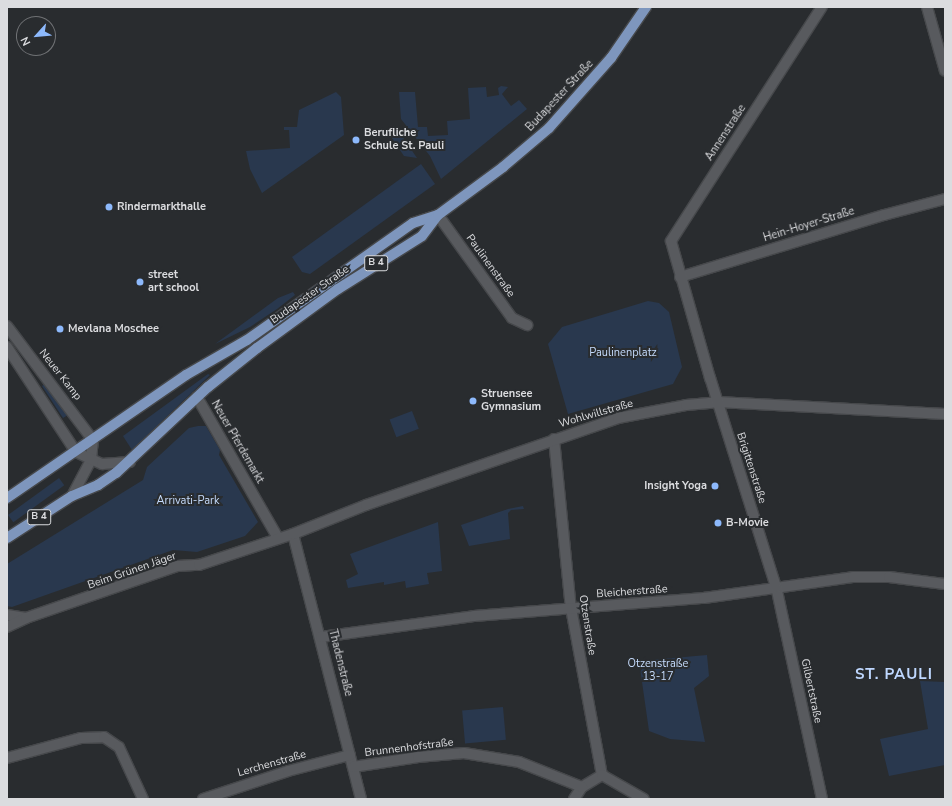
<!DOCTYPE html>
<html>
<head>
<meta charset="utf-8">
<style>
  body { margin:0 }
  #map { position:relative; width:952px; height:806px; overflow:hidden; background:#292c2f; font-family:"Nunito Sans",sans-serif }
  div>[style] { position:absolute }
  .green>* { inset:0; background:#29384e; transform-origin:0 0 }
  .roads { filter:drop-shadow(1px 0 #46484b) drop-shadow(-1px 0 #46484b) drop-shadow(0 1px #46484b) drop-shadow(0 -1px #46484b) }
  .street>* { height:10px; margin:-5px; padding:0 5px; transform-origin:5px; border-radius:5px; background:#585a5e }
  .secondary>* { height:10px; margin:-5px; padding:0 5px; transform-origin:5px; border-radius:5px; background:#585a5e }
  .primary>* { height:10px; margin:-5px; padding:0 5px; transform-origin:5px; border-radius:5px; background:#7e96bd }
  .dots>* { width:11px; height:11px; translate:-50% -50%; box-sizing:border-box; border:2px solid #292c2f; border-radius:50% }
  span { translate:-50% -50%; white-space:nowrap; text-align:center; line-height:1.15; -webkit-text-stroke:4px #292c2f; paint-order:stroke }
  .shield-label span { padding:1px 3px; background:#292c2f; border:1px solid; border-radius:3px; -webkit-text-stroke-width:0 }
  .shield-label { font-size:10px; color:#dbdcdf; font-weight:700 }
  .street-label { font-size:11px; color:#dbdcdf }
  .poi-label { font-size:11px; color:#dbdcdf; font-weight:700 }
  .left { translate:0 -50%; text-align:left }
  .right { translate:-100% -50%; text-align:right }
  .park-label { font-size:11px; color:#c4dafb }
  .district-label { font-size:15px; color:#bfd8ff; font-weight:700; letter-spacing:1px }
  .frame { position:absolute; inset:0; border:8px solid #dbdcdf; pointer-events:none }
  .north { position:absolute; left:16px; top:16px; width:40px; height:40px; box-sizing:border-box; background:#292c2f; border:1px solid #707275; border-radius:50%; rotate:243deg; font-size:11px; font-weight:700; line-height:16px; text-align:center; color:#dbdcdf }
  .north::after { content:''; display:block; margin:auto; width:14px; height:18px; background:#8db9fc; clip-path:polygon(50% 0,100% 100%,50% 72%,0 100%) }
</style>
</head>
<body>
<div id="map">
  <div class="green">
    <i style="clip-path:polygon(501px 86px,508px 87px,502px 94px,511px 106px,519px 100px,527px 109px,441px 179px,430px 156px,401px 119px,399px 92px,415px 92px,418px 127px,427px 127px,428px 136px,448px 135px,447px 121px,470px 119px,468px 88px,486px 87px,487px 97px,499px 95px,498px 88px)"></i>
    <i style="clip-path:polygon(336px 92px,341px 97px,344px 135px,262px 193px,250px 169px,246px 151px,290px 148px,289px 130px,284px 130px,284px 127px,297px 127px,299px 110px)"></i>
    <i style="clip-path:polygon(393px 127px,396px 131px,398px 130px,417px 158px,404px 156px,387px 131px)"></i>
    <i style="clip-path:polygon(421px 164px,435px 184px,310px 274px,302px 272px,292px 257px)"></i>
    <i style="clip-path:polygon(293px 292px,295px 295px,277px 309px,250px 327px,215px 344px,278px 298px)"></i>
    <i style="clip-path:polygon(648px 301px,659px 303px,669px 312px,682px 367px,673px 384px,568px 414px,548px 344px,562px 327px)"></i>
    <i style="clip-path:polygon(208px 374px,210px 375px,132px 450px,123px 436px)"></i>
    <i style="clip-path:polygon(45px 384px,68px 415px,63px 418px,42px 386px)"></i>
    <i style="left:412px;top:411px;width:19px;height:24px;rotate:69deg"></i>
    <i style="clip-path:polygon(198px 426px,206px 426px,220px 450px,219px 455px,258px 522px,245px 536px,197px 552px,173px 550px,12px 607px,7px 606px,7px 564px,143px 480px,147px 467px,189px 428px)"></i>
    <i style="left:59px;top:478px;width:9px;height:63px;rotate:54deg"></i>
    <i style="clip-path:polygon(523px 506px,524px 509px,511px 510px,508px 513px,510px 539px,469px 546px,461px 525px,508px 509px)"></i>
    <i style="clip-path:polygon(438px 522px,442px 571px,427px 573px,429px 584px,406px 588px,405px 581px,384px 585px,384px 582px,348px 588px,346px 580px,358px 574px,350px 554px)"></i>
    <i style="clip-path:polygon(707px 655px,709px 676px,694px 688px,705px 742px,670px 739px,649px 731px,639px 661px)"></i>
    <i style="clip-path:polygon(920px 681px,945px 682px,945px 765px,889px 776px,880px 739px,928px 729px)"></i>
    <i style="left:503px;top:707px;width:33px;height:41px;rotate:85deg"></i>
  </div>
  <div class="roads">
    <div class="street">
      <i style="left:927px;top:7px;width:66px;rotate:74.3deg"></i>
      <i style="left:438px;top:215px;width:127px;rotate:54.3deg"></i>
      <i style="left:512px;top:318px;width:17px;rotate:25deg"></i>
      <i style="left:680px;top:277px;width:213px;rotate:-16.9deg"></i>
      <i style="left:884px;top:215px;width:63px;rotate:-14.7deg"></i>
      <i style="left:197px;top:397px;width:163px;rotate:60.1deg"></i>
      <i style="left:554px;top:439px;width:170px;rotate:84.3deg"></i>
      <i style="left:571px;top:608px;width:170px;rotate:79.5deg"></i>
      <i style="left:602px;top:775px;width:23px;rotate:149deg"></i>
      <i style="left:582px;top:787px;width:14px;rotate:124deg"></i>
      <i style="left:293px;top:534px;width:274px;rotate:75.6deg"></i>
      <i style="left:7px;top:615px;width:19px;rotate:9deg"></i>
      <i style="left:7px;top:627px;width:21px;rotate:-25deg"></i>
      <i style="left:26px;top:618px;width:160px;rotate:-19deg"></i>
      <i style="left:177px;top:566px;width:22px;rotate:-3deg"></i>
      <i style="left:199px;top:565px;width:99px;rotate:-18.3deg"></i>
      <i style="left:293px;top:534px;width:79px;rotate:-21.7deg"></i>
      <i style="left:366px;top:505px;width:267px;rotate:-19deg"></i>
      <i style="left:618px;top:418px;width:69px;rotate:-10.8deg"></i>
      <i style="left:686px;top:405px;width:32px;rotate:-5deg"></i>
      <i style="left:718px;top:402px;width:227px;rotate:3deg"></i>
      <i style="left:321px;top:637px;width:154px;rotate:-7.8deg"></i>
      <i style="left:474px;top:616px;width:231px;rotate:-4.5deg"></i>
      <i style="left:704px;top:598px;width:150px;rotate:-8deg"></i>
      <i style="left:853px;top:577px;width:36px"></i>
      <i style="left:889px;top:577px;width:56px;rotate:7.1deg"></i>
      <i style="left:7px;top:758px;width:77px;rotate:-15.1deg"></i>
      <i style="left:81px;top:738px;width:23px;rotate:-2deg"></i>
      <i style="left:104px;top:737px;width:18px;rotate:34deg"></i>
      <i style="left:119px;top:747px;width:57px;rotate:65.2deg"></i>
      <i style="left:353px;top:767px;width:66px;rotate:-8.7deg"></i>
      <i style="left:418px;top:757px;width:46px;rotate:-5deg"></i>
      <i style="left:464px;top:753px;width:56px;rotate:9.3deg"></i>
      <i style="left:519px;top:762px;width:68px;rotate:21.6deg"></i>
      <i style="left:602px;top:775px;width:48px;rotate:29.7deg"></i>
      <i style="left:203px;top:799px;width:89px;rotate:-18.2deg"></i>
      <i style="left:288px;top:771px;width:64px;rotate:-14.5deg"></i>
      <i style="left:822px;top:799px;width:217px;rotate:-102.2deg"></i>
      <i style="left:776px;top:587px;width:219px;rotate:-107.5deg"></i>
      <i style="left:710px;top:378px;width:142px;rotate:-105.9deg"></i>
      <i style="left:671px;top:241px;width:278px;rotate:-57.2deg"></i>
    </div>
    <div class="secondary">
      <i style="left:7px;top:326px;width:143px;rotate:53deg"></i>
      <i style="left:93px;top:440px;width:20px;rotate:96deg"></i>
      <i style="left:91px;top:460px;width:41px;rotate:117.8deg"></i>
      <i style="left:7px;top:347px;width:126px;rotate:56.7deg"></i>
      <i style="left:76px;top:452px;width:29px;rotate:25deg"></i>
      <i style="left:102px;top:464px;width:28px;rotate:-4deg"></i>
    </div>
    <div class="primary">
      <i style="left:7px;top:498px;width:217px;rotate:-34.5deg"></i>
      <i style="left:186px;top:375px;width:70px;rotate:-29.8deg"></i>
      <i style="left:247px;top:340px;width:203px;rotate:-35.2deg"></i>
      <i style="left:413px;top:223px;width:26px;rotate:-18deg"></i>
      <i style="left:7px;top:538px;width:77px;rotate:-32.9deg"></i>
      <i style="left:72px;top:496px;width:28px;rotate:-23deg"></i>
      <i style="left:98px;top:485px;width:22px;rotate:-34deg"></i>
      <i style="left:116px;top:473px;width:126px;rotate:-43.1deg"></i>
      <i style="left:208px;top:387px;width:63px;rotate:-38.5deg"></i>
      <i style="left:257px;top:348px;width:100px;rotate:-36.1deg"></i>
      <i style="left:338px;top:289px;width:99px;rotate:-32.2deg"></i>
      <i style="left:422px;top:236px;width:26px;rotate:-53deg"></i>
      <i style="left:438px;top:215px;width:81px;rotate:-36.4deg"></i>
      <i style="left:503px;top:167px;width:60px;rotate:-40.3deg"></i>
      <i style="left:549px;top:128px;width:94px;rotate:-48.5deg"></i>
      <i style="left:611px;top:58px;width:62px;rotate:-55.5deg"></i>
    </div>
  </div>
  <div class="dots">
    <i style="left:356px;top:140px;background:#8db9fc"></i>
    <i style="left:109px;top:207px;background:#8db9fc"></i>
    <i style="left:140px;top:282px;background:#8db9fc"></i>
    <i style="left:60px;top:329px;background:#8db9fc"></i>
    <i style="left:473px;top:401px;background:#8db9fc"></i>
    <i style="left:715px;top:486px;background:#8db9fc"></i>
    <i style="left:718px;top:523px;background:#8db9fc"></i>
  </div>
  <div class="shield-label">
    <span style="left:376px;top:263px">B 4</span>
    <span style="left:39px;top:517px">B 4</span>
  </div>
  <div class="street-label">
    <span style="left:560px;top:96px;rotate:-47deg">Budapester Straße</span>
    <span style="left:726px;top:133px;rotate:-57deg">Annenstraße</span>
    <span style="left:809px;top:225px;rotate:-17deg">Hein-Hoyer-Straße</span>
    <span style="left:490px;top:266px;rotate:54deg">Paulinenstraße</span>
    <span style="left:310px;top:295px;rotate:-35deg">Budapester Straße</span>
    <span style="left:60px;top:375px;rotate:52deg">Neuer Kamp</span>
    <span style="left:596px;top:414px;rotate:-16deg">Wohlwillstraße</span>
    <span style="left:237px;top:442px;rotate:60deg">Neuer Pferdemarkt</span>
    <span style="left:751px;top:468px;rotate:72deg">Brigittenstraße</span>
    <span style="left:132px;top:571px;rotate:-19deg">Beim Grünen Jäger</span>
    <span style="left:632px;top:592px;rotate:-4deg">Bleicherstraße</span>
    <span style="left:587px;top:625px;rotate:81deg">Otzenstraße</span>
    <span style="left:340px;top:663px;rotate:76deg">Thadenstraße</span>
    <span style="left:811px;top:691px;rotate:78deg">Gilbertstraße</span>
    <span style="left:409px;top:748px;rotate:-7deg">Brunnenhofstraße</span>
    <span style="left:272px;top:764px;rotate:-16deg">Lerchenstraße</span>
  </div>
  <div class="poi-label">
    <span class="left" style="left:364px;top:140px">Berufliche<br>Schule St. Pauli</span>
    <span class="left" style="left:117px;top:207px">Rindermarkthalle</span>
    <span class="left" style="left:148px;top:282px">street<br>art school</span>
    <span class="left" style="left:68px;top:329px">Mevlana Moschee</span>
    <span class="left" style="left:481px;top:401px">Struensee<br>Gymnasium</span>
    <span class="right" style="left:707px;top:486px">Insight Yoga</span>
    <span class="left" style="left:726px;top:523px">B-Movie</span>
  </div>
  <div class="park-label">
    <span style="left:623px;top:353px">Paulinenplatz</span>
    <span style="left:188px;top:501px">Arrivati-Park</span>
    <span style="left:658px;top:671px">Otzenstraße<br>13-17</span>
  </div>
  <div class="district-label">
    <span style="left:894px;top:675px">ST. PAULI</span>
  </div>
  <div class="frame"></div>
  <div class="north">N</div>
</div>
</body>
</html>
